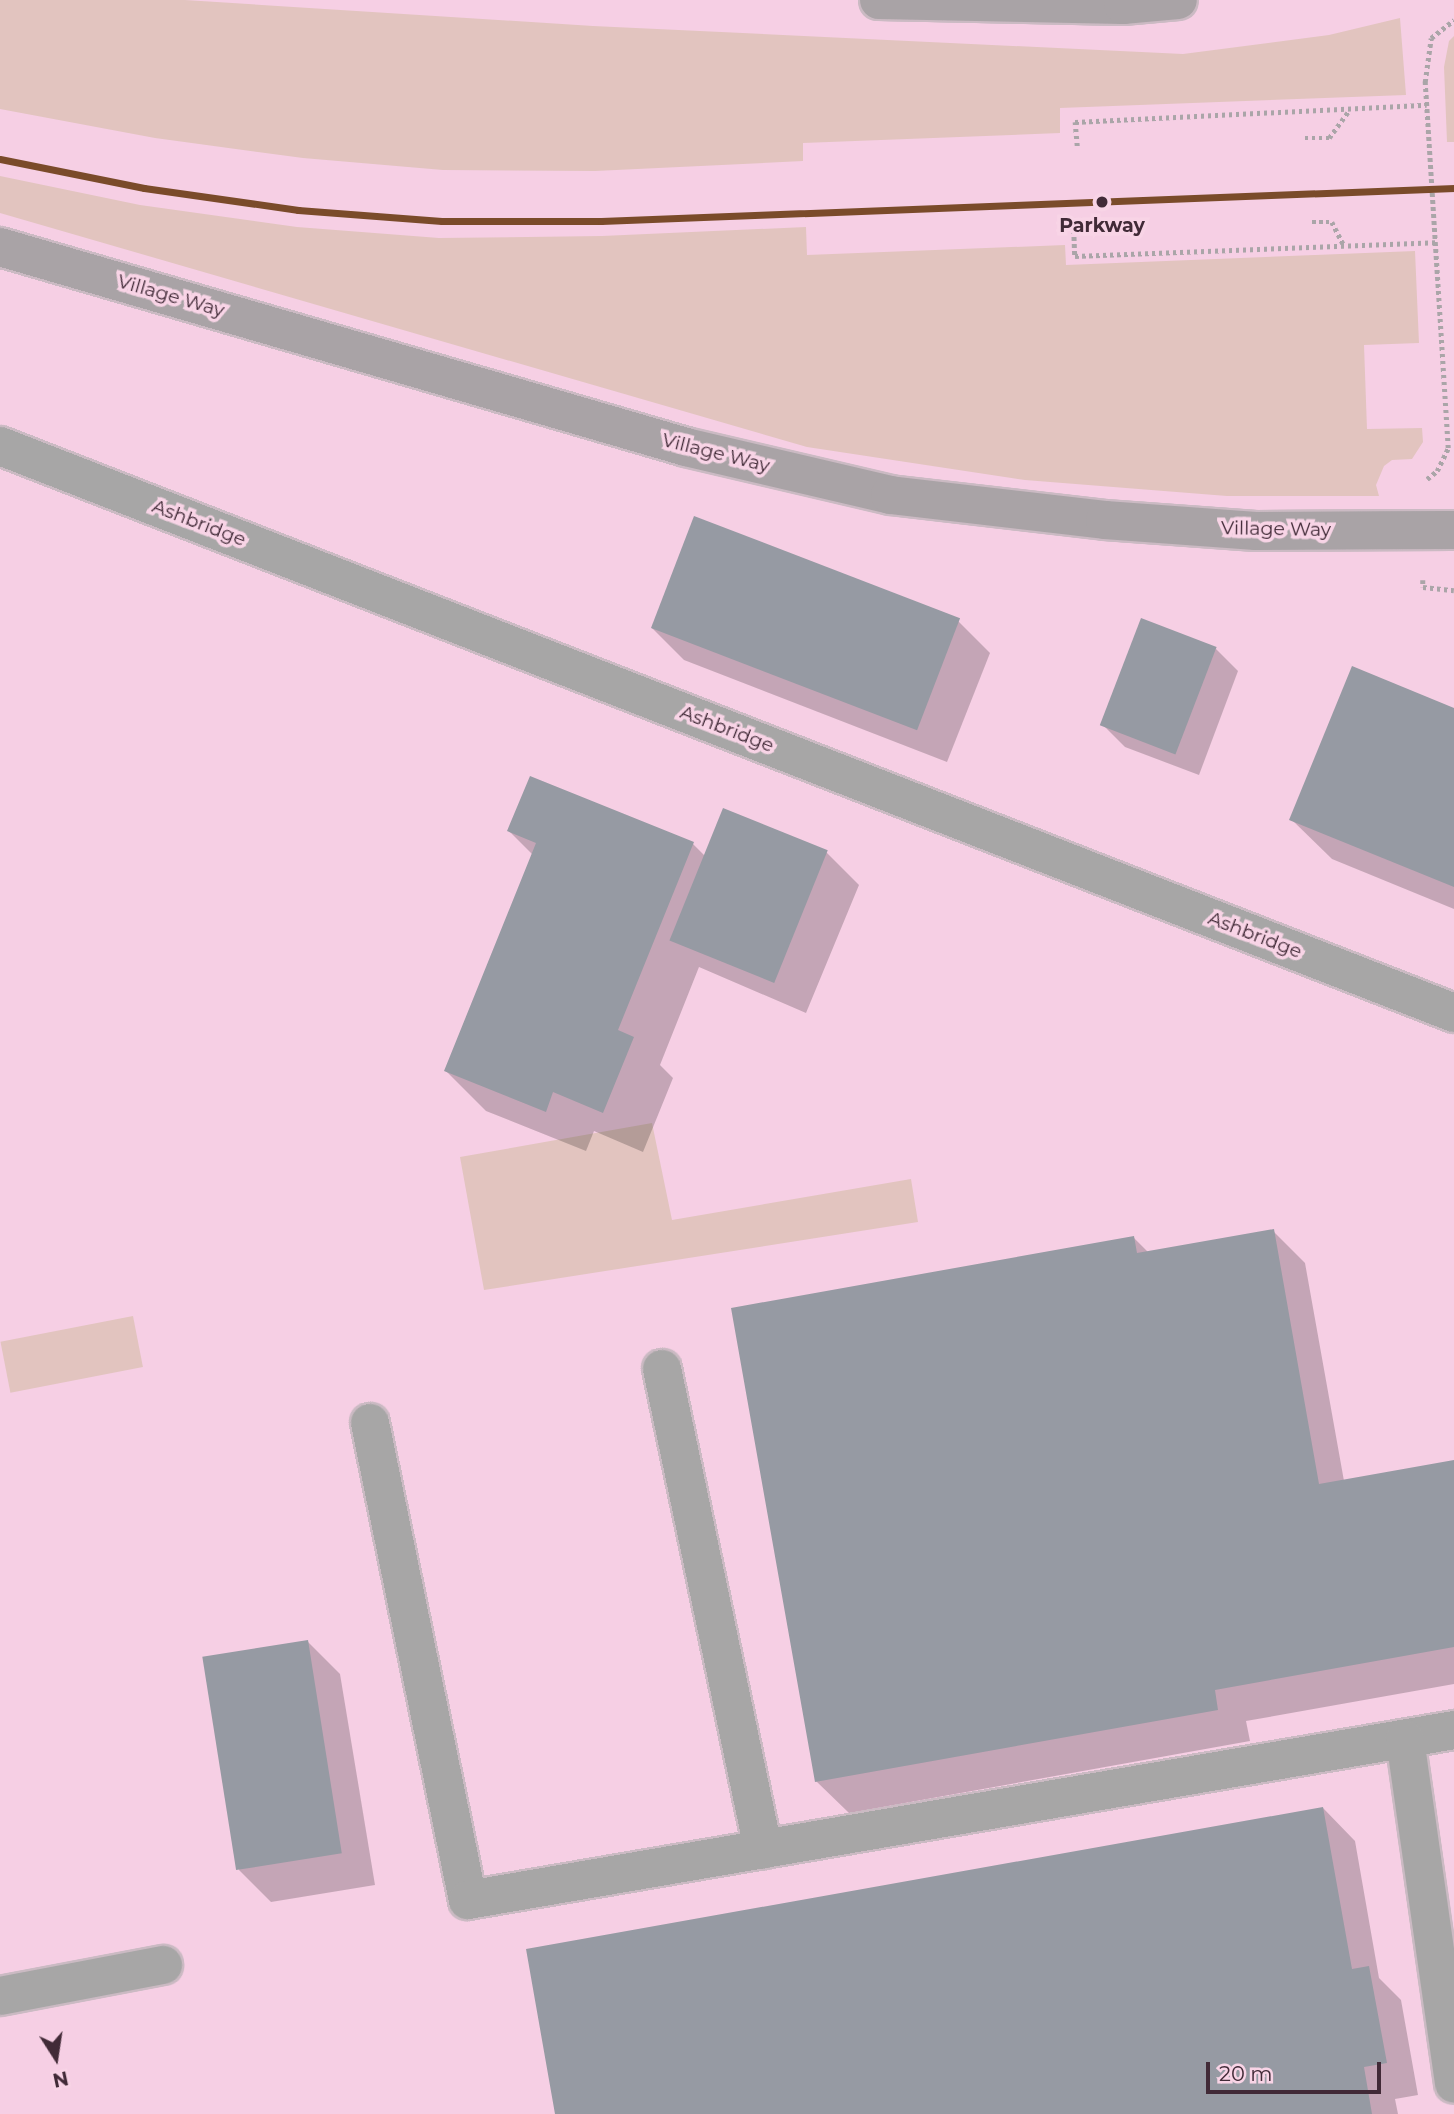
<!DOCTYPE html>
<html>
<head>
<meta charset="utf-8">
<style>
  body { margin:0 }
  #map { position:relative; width:1454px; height:2114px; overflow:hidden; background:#f0dce6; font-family:Montserrat,sans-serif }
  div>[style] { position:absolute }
  .built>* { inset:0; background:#f6cfe4; transform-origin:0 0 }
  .green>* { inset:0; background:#e2c4bf; transform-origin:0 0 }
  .shadow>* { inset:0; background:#0003 }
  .building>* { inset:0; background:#969aa3; transform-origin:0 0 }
  .path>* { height:4.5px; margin-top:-2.25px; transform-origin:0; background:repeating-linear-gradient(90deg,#aaa5a8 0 3.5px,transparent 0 7px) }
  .roads { filter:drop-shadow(2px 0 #cbbac3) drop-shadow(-2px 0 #cbbac3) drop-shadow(0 2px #cbbac3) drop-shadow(0 -2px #cbbac3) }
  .minor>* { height:38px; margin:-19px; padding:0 19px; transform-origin:19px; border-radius:19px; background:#a7a6a6 }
  .highway>* { height:38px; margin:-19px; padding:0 19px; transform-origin:19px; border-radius:19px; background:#a9a3a6 }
  .rail-1>* { height:7px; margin:-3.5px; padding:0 3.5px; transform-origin:3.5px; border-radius:3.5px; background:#7a4b2a }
  .dots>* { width:19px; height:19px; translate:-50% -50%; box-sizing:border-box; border:4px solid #f8d4e6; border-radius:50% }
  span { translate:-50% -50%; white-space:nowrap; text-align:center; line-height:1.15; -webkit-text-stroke:7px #f8d4e6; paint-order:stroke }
  .stop-label { font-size:19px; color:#412a37; font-weight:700 }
  .street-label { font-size:19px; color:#412a37 }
  .north { position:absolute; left:21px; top:2023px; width:70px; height:70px; -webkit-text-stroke:5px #f8d4e6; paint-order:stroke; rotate:168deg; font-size:19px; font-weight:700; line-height:28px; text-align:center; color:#412a37 }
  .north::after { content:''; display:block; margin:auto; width:24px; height:32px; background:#412a37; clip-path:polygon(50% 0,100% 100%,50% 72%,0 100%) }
  .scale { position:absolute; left:1206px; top:2062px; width:175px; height:32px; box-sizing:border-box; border:4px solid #412a37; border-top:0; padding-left:9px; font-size:21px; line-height:24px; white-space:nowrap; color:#412a37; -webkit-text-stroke:5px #f8d4e6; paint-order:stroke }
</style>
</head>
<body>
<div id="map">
  <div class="built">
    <i style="left:0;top:0;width:1454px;height:2114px"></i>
  </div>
  <div class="green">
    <i style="clip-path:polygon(0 0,185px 0,593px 26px,1183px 54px,1329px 35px,1400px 18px,1406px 95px,1060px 108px,1060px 133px,803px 143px,803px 161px,595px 171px,443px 170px,303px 158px,155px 138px,0 109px)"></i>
    <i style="clip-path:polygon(1454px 36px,1454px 142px,1447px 142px,1444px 67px,1449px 41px)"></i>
    <i style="clip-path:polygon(0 176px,140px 205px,297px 227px,439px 238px,602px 236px,806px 227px,807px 255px,1065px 245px,1066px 265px,1415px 251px,1419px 343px,1364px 345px,1367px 429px,1422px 428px,1423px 442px,1412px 459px,1392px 460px,1384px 466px,1376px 485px,1379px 496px,1227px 496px,1025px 480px,807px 447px,0 213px)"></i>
    <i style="clip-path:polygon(652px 1123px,672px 1220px,911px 1179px,918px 1222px,484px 1290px,460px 1157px)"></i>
    <i style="left:133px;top:1316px;width:52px;height:135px;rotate:79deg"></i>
  </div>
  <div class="shadow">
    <i style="clip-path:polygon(958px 621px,990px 653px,947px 762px,684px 660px,652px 628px)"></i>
    <i style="clip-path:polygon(1216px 649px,1238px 671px,1199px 775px,1125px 747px,1102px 724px)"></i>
    <i style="clip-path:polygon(1454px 710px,1454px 909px,1332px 859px,1291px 819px)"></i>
    <i style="clip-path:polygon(509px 831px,693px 844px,705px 856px,827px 853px,859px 885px,806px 1013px,699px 967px,660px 1065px,673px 1078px,643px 1152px,594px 1131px,586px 1151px,486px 1111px,446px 1071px,533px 855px)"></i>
    <i style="clip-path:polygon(1273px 1231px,1305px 1263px,1344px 1481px,1454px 1462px,1454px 1684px,1246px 1721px,1250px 1741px,849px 1813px,816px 1781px,1134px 1238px,1149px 1253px)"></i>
    <i style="clip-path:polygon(308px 1642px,340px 1674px,375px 1885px,271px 1902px,239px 1870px)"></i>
    <i style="clip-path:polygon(1323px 1808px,1355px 1841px,1379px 1978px,1401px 2000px,1418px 2095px,1395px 2099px,1398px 2114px,557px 2114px)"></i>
  </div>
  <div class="building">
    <i style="left:694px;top:516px;width:285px;height:120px;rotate:21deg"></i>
    <i style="left:1141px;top:618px;width:81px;height:115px;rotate:21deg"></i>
    <i style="clip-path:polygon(1352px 666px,1454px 708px,1454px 887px,1289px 820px)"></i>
    <i style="clip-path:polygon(530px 776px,694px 842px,618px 1030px,634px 1037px,603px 1113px,553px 1092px,546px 1112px,444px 1071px,536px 843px,507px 831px)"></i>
    <i style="left:723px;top:808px;width:113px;height:143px;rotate:22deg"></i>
    <i style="clip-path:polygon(1274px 1229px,1319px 1484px,1454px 1460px,1454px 1647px,1215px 1690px,1218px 1710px,815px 1782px,731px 1308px,1134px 1236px,1137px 1253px)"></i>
    <i style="left:308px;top:1640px;width:216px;height:107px;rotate:81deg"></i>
    <i style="clip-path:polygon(1323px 1807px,1352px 1969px,1369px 1966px,1387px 2063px,1364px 2067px,1372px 2114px,555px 2114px,526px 1949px)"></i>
  </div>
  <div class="path">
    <i style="left:1305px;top:138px;width:24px"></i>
    <i style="left:1329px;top:138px;width:34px;rotate:-54deg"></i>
    <i style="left:1077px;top:146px;width:24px;rotate:-95deg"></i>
    <i style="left:1075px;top:122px;width:352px;rotate:-2.8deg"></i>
    <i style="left:1312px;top:222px;width:20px"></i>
    <i style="left:1332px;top:222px;width:27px;rotate:63deg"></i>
    <i style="left:1074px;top:230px;width:26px;rotate:88deg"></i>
    <i style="left:1075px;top:256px;width:361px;rotate:-2.2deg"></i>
    <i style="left:1427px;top:479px;width:13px;rotate:-39deg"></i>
    <i style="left:1437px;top:471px;width:25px;rotate:-64deg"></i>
    <i style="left:1448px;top:448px;width:367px;rotate:-93.6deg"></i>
    <i style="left:1425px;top:82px;width:44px;rotate:-82.2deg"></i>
    <i style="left:1431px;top:38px;width:29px;rotate:-38deg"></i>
    <i style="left:1423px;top:580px;width:7px;rotate:90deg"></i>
    <i style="left:1423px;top:587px;width:31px;rotate:6deg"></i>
  </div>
  <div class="roads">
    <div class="minor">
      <i style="left:0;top:446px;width:1561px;rotate:21.3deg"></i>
      <i style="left:662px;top:1369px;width:491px;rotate:78.1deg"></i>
      <i style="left:370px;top:1423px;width:487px;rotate:78.4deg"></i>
      <i style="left:468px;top:1900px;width:1001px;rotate:-9.78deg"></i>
      <i style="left:1405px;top:1739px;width:348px;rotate:81.9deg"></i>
      <i style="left:0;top:1996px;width:166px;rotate:-10.8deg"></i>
    </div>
    <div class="highway">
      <i style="left:879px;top:0;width:244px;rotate:1.2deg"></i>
      <i style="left:1123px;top:5px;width:55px;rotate:-5.2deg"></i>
      <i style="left:0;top:247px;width:715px;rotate:16.25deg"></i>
      <i style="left:686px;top:447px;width:210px;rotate:13.2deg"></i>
      <i style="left:890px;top:495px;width:216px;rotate:6.6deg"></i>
      <i style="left:1105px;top:520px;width:151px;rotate:4.2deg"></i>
      <i style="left:1256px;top:531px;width:198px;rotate:-0.3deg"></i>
    </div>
  </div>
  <div class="rail-1">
    <i style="left:0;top:159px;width:147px;rotate:11.4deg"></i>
    <i style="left:144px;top:188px;width:156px;rotate:8.1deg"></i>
    <i style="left:298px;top:210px;width:144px;rotate:4.4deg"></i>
    <i style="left:442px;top:221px;width:159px"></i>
    <i style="left:601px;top:221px;width:854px;rotate:-2.22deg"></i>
  </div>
  <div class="dots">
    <i style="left:1102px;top:202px;background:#412a37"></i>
  </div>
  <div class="stop-label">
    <span style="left:1102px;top:226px">Parkway</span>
  </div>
  <div class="street-label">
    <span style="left:171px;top:296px;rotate:16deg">Village Way</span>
    <span style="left:716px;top:453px;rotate:14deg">Village Way</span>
    <span style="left:199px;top:523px;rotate:21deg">Ashbridge</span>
    <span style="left:1276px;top:529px;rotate:1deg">Village Way</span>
    <span style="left:727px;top:729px;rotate:21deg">Ashbridge</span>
    <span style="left:1255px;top:935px;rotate:21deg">Ashbridge</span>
  </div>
  <div class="north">N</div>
  <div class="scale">20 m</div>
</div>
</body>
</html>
